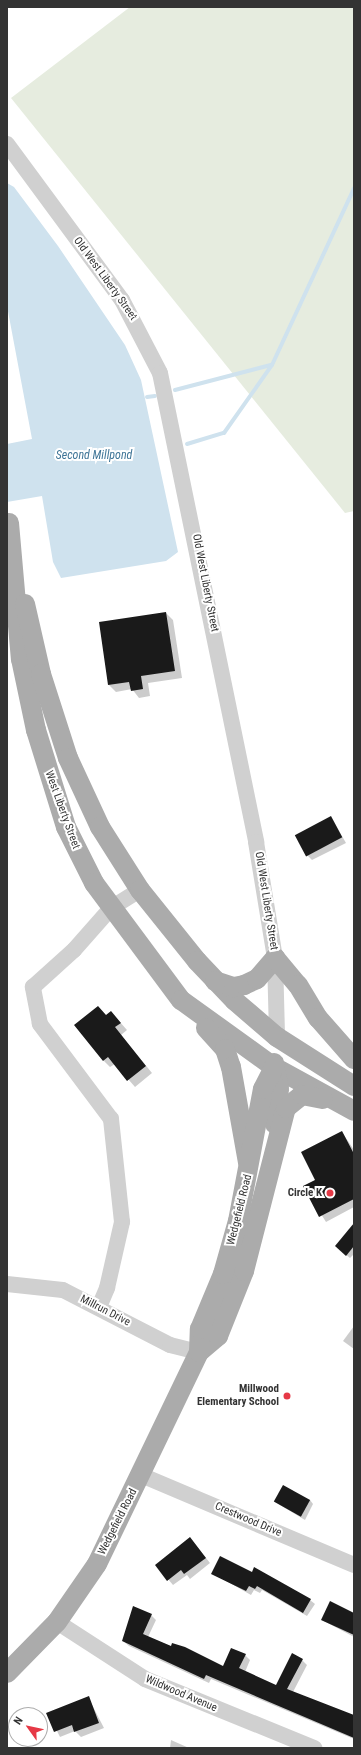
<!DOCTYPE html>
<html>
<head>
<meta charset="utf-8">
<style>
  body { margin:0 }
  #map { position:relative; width:361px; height:1755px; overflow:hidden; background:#fff; font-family:"Roboto Condensed",sans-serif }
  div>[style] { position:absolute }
  .green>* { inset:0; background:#e6ecdf }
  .water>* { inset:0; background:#cfe2ee }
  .shadow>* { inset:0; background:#0003 }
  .stream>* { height:4px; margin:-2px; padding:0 2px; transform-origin:2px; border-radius:2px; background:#cfe2ee }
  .building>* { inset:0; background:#1a1a1a; transform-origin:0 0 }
  .minor>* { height:16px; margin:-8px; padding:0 8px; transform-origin:8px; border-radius:8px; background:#d0d0d0 }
  .major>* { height:20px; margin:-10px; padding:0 10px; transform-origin:10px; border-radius:10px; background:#ababab }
  .dots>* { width:11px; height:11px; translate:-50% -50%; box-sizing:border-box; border:2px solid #fff; border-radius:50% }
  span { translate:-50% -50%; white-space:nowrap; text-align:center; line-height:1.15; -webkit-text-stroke:4px #fff; paint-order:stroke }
  .street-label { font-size:11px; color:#333 }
  .poi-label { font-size:11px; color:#333; font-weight:700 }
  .right { translate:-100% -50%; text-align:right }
  .water-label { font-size:12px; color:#3f7597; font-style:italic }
  .frame { position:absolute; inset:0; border:8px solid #333; pointer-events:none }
  .north { position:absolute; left:8px; top:1707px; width:40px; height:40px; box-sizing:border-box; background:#fff; border:1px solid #adadad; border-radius:50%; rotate:303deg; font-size:11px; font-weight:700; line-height:16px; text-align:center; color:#333 }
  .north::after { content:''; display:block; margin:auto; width:14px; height:18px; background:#e63946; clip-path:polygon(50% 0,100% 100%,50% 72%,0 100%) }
</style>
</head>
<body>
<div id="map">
  <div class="green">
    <i style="clip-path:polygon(130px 7px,354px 7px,354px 511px,345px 513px,11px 98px)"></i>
  </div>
  <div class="water">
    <i style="clip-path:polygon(7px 183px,14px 187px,58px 246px,125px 345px,141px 380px,178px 552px,166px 561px,61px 578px,53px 562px,42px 496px,7px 502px,7px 444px,32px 439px,7px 306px)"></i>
  </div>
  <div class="shadow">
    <i style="clip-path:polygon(166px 613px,173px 620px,182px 678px,148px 683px,150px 696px,139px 698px,132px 689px,116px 692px,109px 685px,100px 623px)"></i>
    <i style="clip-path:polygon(331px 817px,346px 843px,312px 860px,307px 855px)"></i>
    <i style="clip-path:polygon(111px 1012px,127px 1030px,121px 1035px,152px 1073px,135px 1087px,115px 1064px,110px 1067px,104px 1061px,107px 1016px)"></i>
    <i style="clip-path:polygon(342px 1132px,354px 1150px,354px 1207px,326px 1222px,304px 1187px,317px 1180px)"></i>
    <i style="clip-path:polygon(354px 1226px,354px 1254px,350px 1258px,340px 1250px)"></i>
    <i style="clip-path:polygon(354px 1326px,354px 1349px,343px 1341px)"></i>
    <i style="clip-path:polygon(310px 1500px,313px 1504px,305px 1520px,275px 1502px)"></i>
    <i style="clip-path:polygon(195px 1544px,210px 1563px,190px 1579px,187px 1575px,173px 1585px,156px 1565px)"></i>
    <i style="clip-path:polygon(212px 1573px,310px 1600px,315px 1604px,307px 1616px,262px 1590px,260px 1593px,254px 1590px,251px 1595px)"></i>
    <i style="clip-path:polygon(354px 1614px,354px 1637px,322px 1620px)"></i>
    <i style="clip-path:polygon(151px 1615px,156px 1620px,148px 1637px,223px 1667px,245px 1655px,250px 1660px,245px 1672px,277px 1686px,302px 1660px,307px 1665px,293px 1692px,354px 1716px,354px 1739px,211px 1679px,209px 1683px,129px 1646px,123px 1641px)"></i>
    <i style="clip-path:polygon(88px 1697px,104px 1728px,81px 1737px,75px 1731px,60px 1737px,48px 1713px)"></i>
    <i style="clip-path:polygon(171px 1740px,189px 1748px,170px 1748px)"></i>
  </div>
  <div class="stream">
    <i style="left:175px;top:390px;width:99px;rotate:-14.6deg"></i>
    <i style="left:147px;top:397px;width:8px;rotate:-7deg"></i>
    <i style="left:187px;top:444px;width:39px;rotate:-17deg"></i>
    <i style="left:224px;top:433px;width:83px;rotate:-54.8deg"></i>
    <i style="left:272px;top:365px;width:195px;rotate:-65.1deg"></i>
  </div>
  <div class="building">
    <i style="clip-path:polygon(166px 612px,175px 671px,141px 676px,143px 689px,131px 691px,129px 682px,108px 685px,99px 622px)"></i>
    <i style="left:331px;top:816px;width:24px;height:41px;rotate:62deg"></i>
    <i style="clip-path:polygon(98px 1006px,106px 1015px,111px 1011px,121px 1023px,115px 1027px,146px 1066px,127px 1081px,108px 1057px,103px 1061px,74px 1025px)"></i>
    <i style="clip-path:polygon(342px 1131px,354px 1154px,354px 1199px,319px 1217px,303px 1186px,315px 1180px,301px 1152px)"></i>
    <i style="clip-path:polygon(354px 1223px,354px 1246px,346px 1256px,335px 1246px)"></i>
    <i style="left:283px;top:1485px;width:31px;height:19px;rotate:29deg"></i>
    <i style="clip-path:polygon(190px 1537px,206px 1558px,184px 1574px,181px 1570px,167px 1581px,155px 1565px)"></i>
    <i style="clip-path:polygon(220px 1556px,252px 1572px,254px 1567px,311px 1599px,303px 1613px,257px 1586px,255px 1589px,249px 1586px,246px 1591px,211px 1574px)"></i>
    <i style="clip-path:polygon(330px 1601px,354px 1613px,354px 1635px,321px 1620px)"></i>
    <i style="clip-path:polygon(133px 1606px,152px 1614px,143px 1634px,171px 1646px,172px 1643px,185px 1647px,223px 1666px,231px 1648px,246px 1654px,239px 1668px,276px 1685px,292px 1653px,303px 1659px,287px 1689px,354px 1715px,354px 1738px,206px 1675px,204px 1679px,122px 1641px)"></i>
    <i style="clip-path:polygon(89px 1696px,99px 1723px,74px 1732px,72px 1725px,54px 1732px,46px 1713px)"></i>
  </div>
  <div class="minor">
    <i style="left:7px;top:144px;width:194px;rotate:53.6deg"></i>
    <i style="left:122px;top:300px;width:82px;rotate:62.5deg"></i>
    <i style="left:160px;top:373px;width:479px;rotate:78.4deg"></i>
    <i style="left:256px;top:842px;width:118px;rotate:80.7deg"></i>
    <i style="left:275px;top:958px;width:79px;rotate:88.5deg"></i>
    <i style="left:7px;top:1284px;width:56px;rotate:6.1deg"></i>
    <i style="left:63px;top:1290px;width:120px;rotate:27.2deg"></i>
    <i style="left:170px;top:1345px;width:30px;rotate:14deg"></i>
    <i style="left:99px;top:1307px;width:21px;rotate:-67deg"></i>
    <i style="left:107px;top:1288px;width:68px;rotate:-77.2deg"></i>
    <i style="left:122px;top:1222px;width:104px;rotate:-96.1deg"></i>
    <i style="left:111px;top:1119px;width:119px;rotate:-126.8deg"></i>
    <i style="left:40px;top:1024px;width:38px;rotate:-101deg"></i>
    <i style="left:33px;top:987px;width:55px;rotate:-42.1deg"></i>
    <i style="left:74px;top:950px;width:56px;rotate:-48.6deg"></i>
    <i style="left:111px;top:908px;width:34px;rotate:-32deg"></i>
    <i style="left:141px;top:1475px;width:231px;rotate:22.9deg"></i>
    <i style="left:57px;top:1622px;width:105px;rotate:32.9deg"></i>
    <i style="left:145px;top:1679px;width:183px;rotate:22.2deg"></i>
  </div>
  <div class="major">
    <i style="left:9px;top:523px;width:137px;rotate:85deg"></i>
    <i style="left:21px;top:659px;width:73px;rotate:78.1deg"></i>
    <i style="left:36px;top:730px;width:102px;rotate:72.8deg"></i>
    <i style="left:66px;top:827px;width:63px;rotate:63.4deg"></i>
    <i style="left:94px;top:883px;width:146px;rotate:53.4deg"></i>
    <i style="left:181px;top:1000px;width:115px;rotate:35.8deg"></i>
    <i style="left:274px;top:1067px;width:91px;rotate:28.8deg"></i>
    <i style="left:25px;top:604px;width:72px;rotate:77.1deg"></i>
    <i style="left:41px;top:674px;width:88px;rotate:72.2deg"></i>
    <i style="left:68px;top:758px;width:76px;rotate:65.1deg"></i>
    <i style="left:100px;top:827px;width:75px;rotate:57.6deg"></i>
    <i style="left:140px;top:890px;width:91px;rotate:51.2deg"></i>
    <i style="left:197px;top:961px;width:55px;rotate:46.5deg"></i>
    <i style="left:235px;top:1001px;width:55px;rotate:40.6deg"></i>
    <i style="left:277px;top:1037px;width:91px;rotate:32.5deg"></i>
    <i style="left:215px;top:981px;width:20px;rotate:18deg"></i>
    <i style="left:234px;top:987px;width:10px;rotate:-11deg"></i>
    <i style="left:244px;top:985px;width:14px;rotate:-25deg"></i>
    <i style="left:257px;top:979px;width:28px;rotate:-49deg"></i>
    <i style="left:275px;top:958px;width:35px;rotate:50deg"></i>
    <i style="left:298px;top:985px;width:39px;rotate:59deg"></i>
    <i style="left:318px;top:1018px;width:55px;rotate:48.7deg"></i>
    <i style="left:206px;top:1028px;width:28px;rotate:48deg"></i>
    <i style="left:225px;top:1049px;width:19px;rotate:72deg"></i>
    <i style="left:231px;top:1067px;width:97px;rotate:79.9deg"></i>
    <i style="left:274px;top:1063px;width:26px;rotate:79deg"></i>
    <i style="left:279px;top:1089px;width:35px;rotate:97deg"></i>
    <i style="left:199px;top:1352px;width:25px;rotate:-40deg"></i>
    <i style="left:218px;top:1336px;width:70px;rotate:-68.2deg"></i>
    <i style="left:244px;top:1271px;width:168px;rotate:-75.6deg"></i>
    <i style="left:286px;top:1108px;width:21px;rotate:-39deg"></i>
    <i style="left:302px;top:1095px;width:21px;rotate:11deg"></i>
    <i style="left:7px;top:1673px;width:71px;rotate:-45.6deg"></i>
    <i style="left:57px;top:1622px;width:70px;rotate:-55.4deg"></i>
    <i style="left:97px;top:1564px;width:235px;rotate:-64.3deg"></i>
    <i style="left:199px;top:1352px;width:23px;rotate:-88deg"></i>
    <i style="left:200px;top:1329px;width:60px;rotate:-67.3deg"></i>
    <i style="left:223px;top:1274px;width:55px;rotate:-74.2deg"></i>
    <i style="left:238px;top:1221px;width:134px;rotate:-79.3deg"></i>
    <i style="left:263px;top:1089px;width:25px;rotate:-63deg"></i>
  </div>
  <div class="dots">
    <i style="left:330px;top:1193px;background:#e63946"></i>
    <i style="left:287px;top:1396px;background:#e63946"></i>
  </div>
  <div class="street-label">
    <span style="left:105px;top:279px;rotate:54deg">Old West Liberty Street</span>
    <span style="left:205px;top:583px;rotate:79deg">Old West Liberty Street</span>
    <span style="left:62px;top:810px;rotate:70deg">West Liberty Street</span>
    <span style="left:266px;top:901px;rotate:81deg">Old West Liberty Street</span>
    <span style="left:240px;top:1210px;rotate:-76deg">Wedgefield Road</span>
    <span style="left:105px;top:1311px;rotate:27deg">Millrun Drive</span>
    <span style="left:248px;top:1520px;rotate:23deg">Crestwood Drive</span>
    <span style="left:118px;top:1522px;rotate:-63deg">Wedgefield Road</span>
    <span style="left:181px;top:1694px;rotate:23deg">Wildwood Avenue</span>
  </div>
  <div class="poi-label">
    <span class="right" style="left:322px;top:1193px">Circle K</span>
    <span class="right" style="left:279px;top:1396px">Millwood<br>Elementary School</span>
  </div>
  <div class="water-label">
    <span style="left:94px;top:456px">Second Millpond</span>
  </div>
  <div class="frame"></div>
  <div class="north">N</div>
</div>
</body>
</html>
